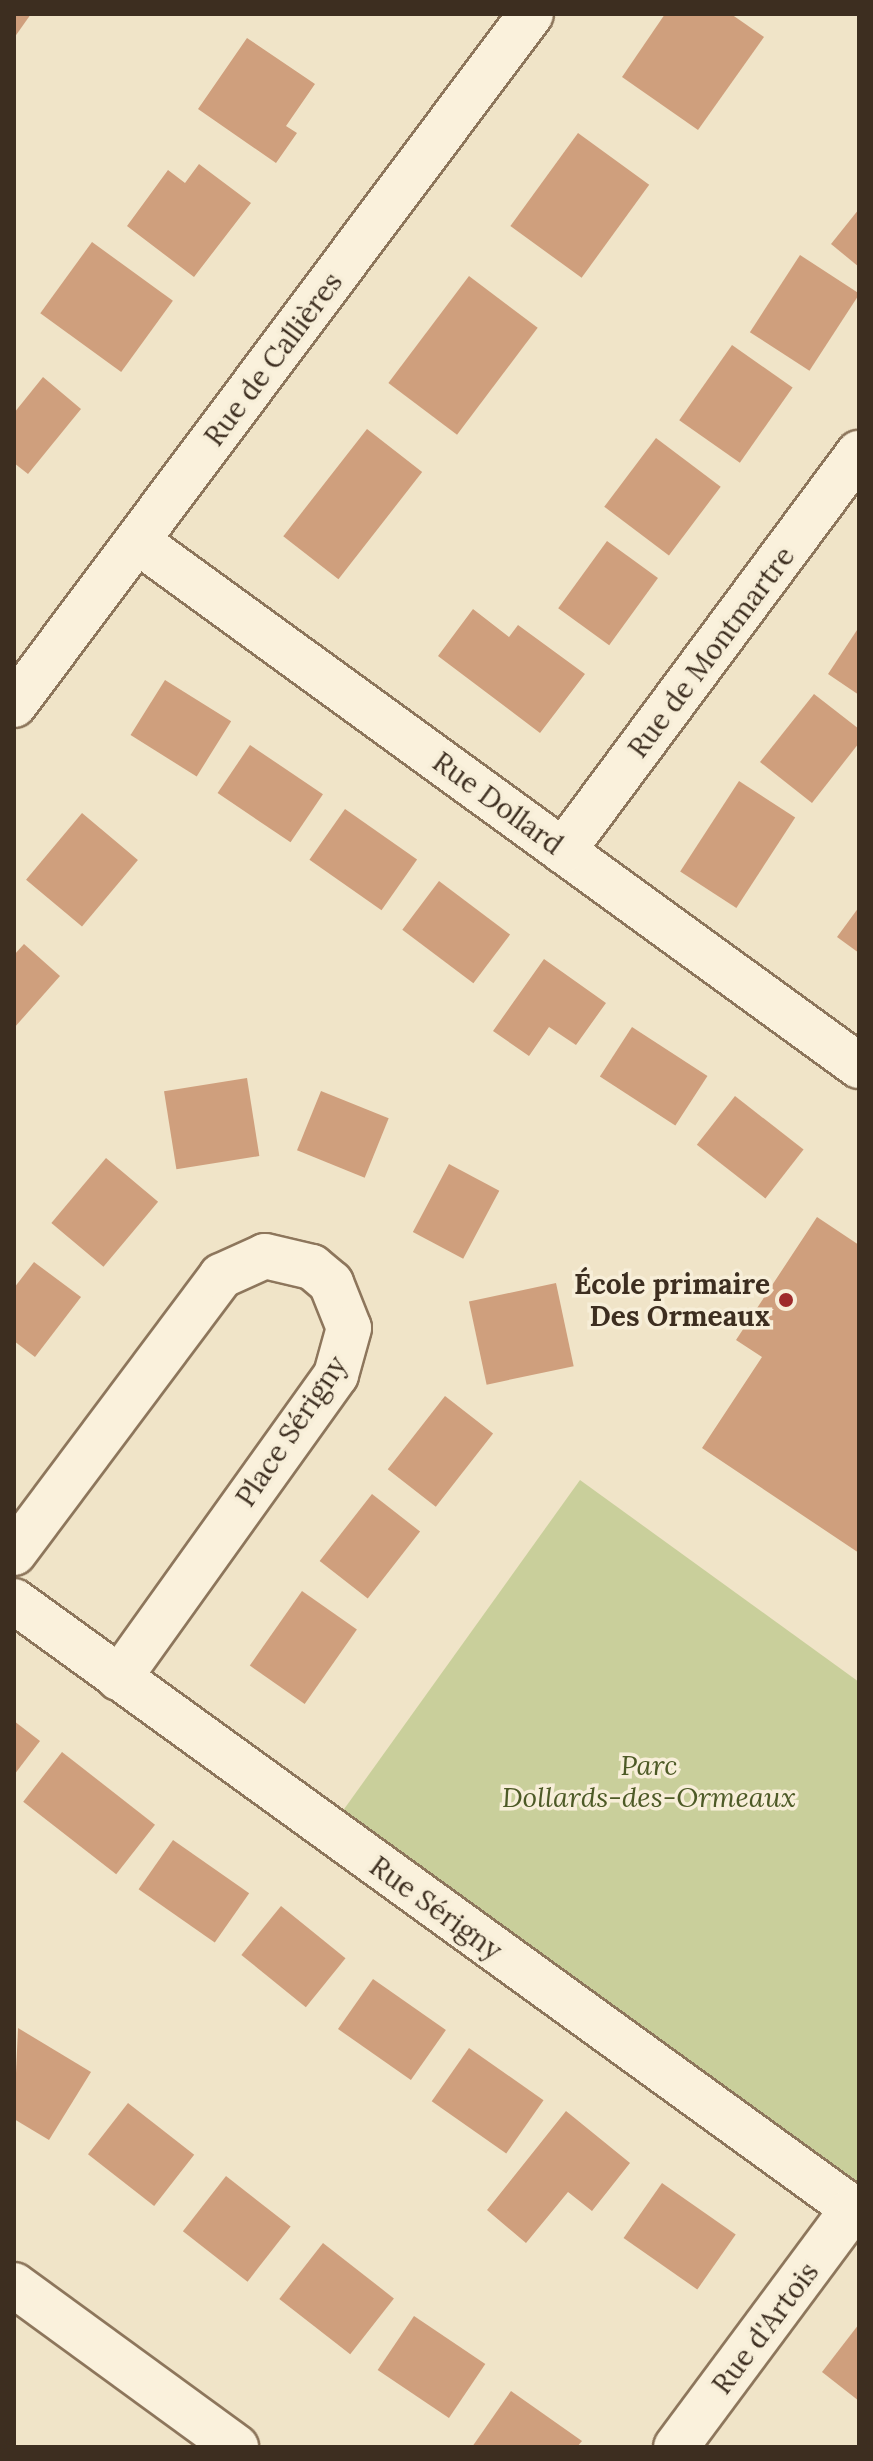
<!DOCTYPE html>
<html>
<head>
<meta charset="utf-8">
<style>
  body { margin:0 }
  #map { position:relative; width:873px; height:2461px; overflow:hidden; background:#f0e4c8; font-family:Lora,serif }
  div>[style] { position:absolute }
  .green>* { inset:0; background:#c9cf9b }
  .building>* { inset:0; background:#cf9f7d; transform-origin:0 0 }
  .roads { filter:drop-shadow(2px 0 #8d765c) drop-shadow(-2px 0 #8d765c) drop-shadow(0 2px #8d765c) drop-shadow(0 -2px #8d765c) }
  .minor>* { height:44px; margin:-22px; padding:0 22px; transform-origin:22px; border-radius:22px; background:#faf1dc }
  .dots>* { width:22px; height:22px; translate:-50% -50%; box-sizing:border-box; border:4px solid #f7eed8; border-radius:50% }
  span { translate:-50% -50%; white-space:nowrap; text-align:center; line-height:1.15; -webkit-text-stroke:7px #f7eed8; paint-order:stroke }
  .street-label { font-size:28px; color:#3d2e20 }
  .poi-label { font-size:28px; color:#3d2e20; font-weight:700 }
  .right { translate:-100% -50%; text-align:right }
  .park-label { font-size:28px; color:#4d5a26; font-style:italic }
  .frame { position:absolute; inset:0; border:16px solid #3d2e20; pointer-events:none }
</style>
</head>
<body>
<div id="map">
  <div class="green">
    <i style="clip-path:polygon(580px 1480px,859px 1682px,859px 2184px,342px 1812px)"></i>
  </div>
  <div class="building">
    <i style="clip-path:polygon(14px 14px,31px 14px,14px 38px)"></i>
    <i style="clip-path:polygon(665px 14px,731px 14px,764px 37px,698px 130px,622px 77px)"></i>
    <i style="clip-path:polygon(247px 38px,315px 84px,286px 126px,297px 133px,276px 163px,198px 109px)"></i>
    <i style="left:578px;top:133px;width:88px;height:115px;rotate:36deg"></i>
    <i style="clip-path:polygon(199px 164px,251px 203px,194px 277px,127px 226px,168px 170px,185px 183px)"></i>
    <i style="clip-path:polygon(859px 209px,859px 267px,831px 244px)"></i>
    <i style="left:92px;top:242px;width:100px;height:88px;rotate:36deg"></i>
    <i style="left:800px;top:255px;width:71px;height:92px;rotate:33deg"></i>
    <i style="left:469px;top:276px;width:86px;height:134px;rotate:37deg"></i>
    <i style="left:732px;top:345px;width:74px;height:92px;rotate:35deg"></i>
    <i style="clip-path:polygon(43px 377px,81px 409px,28px 474px,14px 463px,14px 413px)"></i>
    <i style="left:367px;top:429px;width:70px;height:136px;rotate:38deg"></i>
    <i style="left:656px;top:438px;width:81px;height:86px;rotate:37deg"></i>
    <i style="left:607px;top:541px;width:63px;height:83px;rotate:36deg"></i>
    <i style="clip-path:polygon(473px 609px,509px 637px,518px 625px,585px 674px,540px 733px,438px 656px)"></i>
    <i style="clip-path:polygon(859px 627px,859px 695px,828px 674px)"></i>
    <i style="left:165px;top:680px;width:78px;height:65px;rotate:32deg"></i>
    <i style="clip-path:polygon(814px 694px,859px 729px,859px 743px,812px 803px,760px 762px)"></i>
    <i style="left:250px;top:745px;width:88px;height:58px;rotate:34deg"></i>
    <i style="left:739px;top:781px;width:67px;height:108px;rotate:33deg"></i>
    <i style="left:345px;top:809px;width:88px;height:62px;rotate:35deg"></i>
    <i style="left:82px;top:813px;width:73px;height:87px;rotate:40deg"></i>
    <i style="left:439px;top:881px;width:89px;height:61px;rotate:37deg"></i>
    <i style="clip-path:polygon(859px 907px,859px 953px,837px 937px)"></i>
    <i style="clip-path:polygon(24px 944px,60px 976px,14px 1028px,14px 955px)"></i>
    <i style="clip-path:polygon(544px 959px,606px 1003px,576px 1045px,549px 1027px,529px 1056px,493px 1031px)"></i>
    <i style="left:632px;top:1027px;width:90px;height:59px;rotate:33deg"></i>
    <i style="left:247px;top:1078px;width:79px;height:84px;rotate:81deg"></i>
    <i style="left:321px;top:1091px;width:73px;height:64px;rotate:22deg"></i>
    <i style="left:735px;top:1096px;width:87px;height:62px;rotate:38deg"></i>
    <i style="left:106px;top:1158px;width:68px;height:85px;rotate:40deg"></i>
    <i style="left:449px;top:1164px;width:57px;height:77px;rotate:28deg"></i>
    <i style="clip-path:polygon(817px 1217px,859px 1245px,859px 1553px,702px 1448px,762px 1357px,736px 1340px)"></i>
    <i style="clip-path:polygon(34px 1262px,81px 1297px,35px 1357px,14px 1341px,14px 1288px)"></i>
    <i style="left:556px;top:1283px;width:85px;height:89px;rotate:78deg"></i>
    <i style="left:445px;top:1396px;width:61px;height:93px;rotate:38deg"></i>
    <i style="left:372px;top:1494px;width:61px;height:85px;rotate:38deg"></i>
    <i style="left:302px;top:1591px;width:67px;height:91px;rotate:35deg"></i>
    <i style="clip-path:polygon(14px 1721px,40px 1741px,14px 1775px)"></i>
    <i style="left:62px;top:1752px;width:118px;height:63px;rotate:38deg"></i>
    <i style="left:173px;top:1840px;width:93px;height:60px;rotate:35deg"></i>
    <i style="left:281px;top:1906px;width:83px;height:63px;rotate:39deg"></i>
    <i style="left:373px;top:1979px;width:89px;height:61px;rotate:35deg"></i>
    <i style="clip-path:polygon(18px 2028px,91px 2072px,49px 2140px,14px 2119px)"></i>
    <i style="left:469px;top:2048px;width:91px;height:65px;rotate:35deg"></i>
    <i style="left:128px;top:2103px;width:84px;height:65px;rotate:38deg"></i>
    <i style="clip-path:polygon(566px 2111px,630px 2163px,592px 2211px,568px 2192px,526px 2243px,487px 2210px)"></i>
    <i style="left:226px;top:2176px;width:82px;height:70px;rotate:38deg"></i>
    <i style="left:662px;top:2183px;width:90px;height:67px;rotate:35deg"></i>
    <i style="left:323px;top:2243px;width:90px;height:71px;rotate:38deg"></i>
    <i style="left:414px;top:2316px;width:86px;height:65px;rotate:34deg"></i>
    <i style="clip-path:polygon(859px 2324px,859px 2401px,822px 2372px)"></i>
    <i style="clip-path:polygon(511px 2391px,582px 2441px,577px 2447px,472px 2447px)"></i>
  </div>
  <div class="roads">
    <div class="minor">
      <i style="left:137px;top:541px;width:893px;rotate:36.02deg"></i>
      <i style="left:14px;top:705px;width:863px;rotate:-53.2deg"></i>
      <i style="left:563px;top:851px;width:496px;rotate:-53.4deg"></i>
      <i style="left:14px;top:1553px;width:346px;rotate:-53.2deg"></i>
      <i style="left:221px;top:1276px;width:48px;rotate:-24.4deg"></i>
      <i style="left:265px;top:1256px;width:48px;rotate:13.2deg"></i>
      <i style="left:312px;top:1267px;width:25px;rotate:40deg"></i>
      <i style="left:331px;top:1283px;width:48px;rotate:68.2deg"></i>
      <i style="left:349px;top:1328px;width:49px;rotate:105.5deg"></i>
      <i style="left:336px;top:1375px;width:373px;rotate:125.6deg"></i>
      <i style="left:14px;top:1601px;width:1043px;rotate:35.91deg"></i>
      <i style="left:14px;top:2285px;width:275px;rotate:36.1deg"></i>
      <i style="left:676px;top:2447px;width:297px;rotate:-53.4deg"></i>
    </div>
  </div>
  <div class="dots">
    <i style="left:786px;top:1300px;background:#9e2a2b"></i>
  </div>
  <div class="street-label">
    <span style="left:273px;top:359px;rotate:-53deg">Rue de Callières</span>
    <span style="left:711px;top:652px;rotate:-53deg">Rue de Montmartre</span>
    <span style="left:498px;top:803px;rotate:36deg">Rue Dollard</span>
    <span style="left:291px;top:1431px;rotate:-56deg">Place Sérigny</span>
    <span style="left:436px;top:1908px;rotate:36deg">Rue Sérigny</span>
    <span style="left:765px;top:2328px;rotate:-53deg">Rue d'Artois</span>
  </div>
  <div class="poi-label">
    <span class="right" style="left:770px;top:1300px">École primaire<br>Des Ormeaux</span>
  </div>
  <div class="park-label">
    <span style="left:649px;top:1781px">Parc<br>Dollards-des-Ormeaux</span>
  </div>
  <div class="frame"></div>
</div>
</body>
</html>
